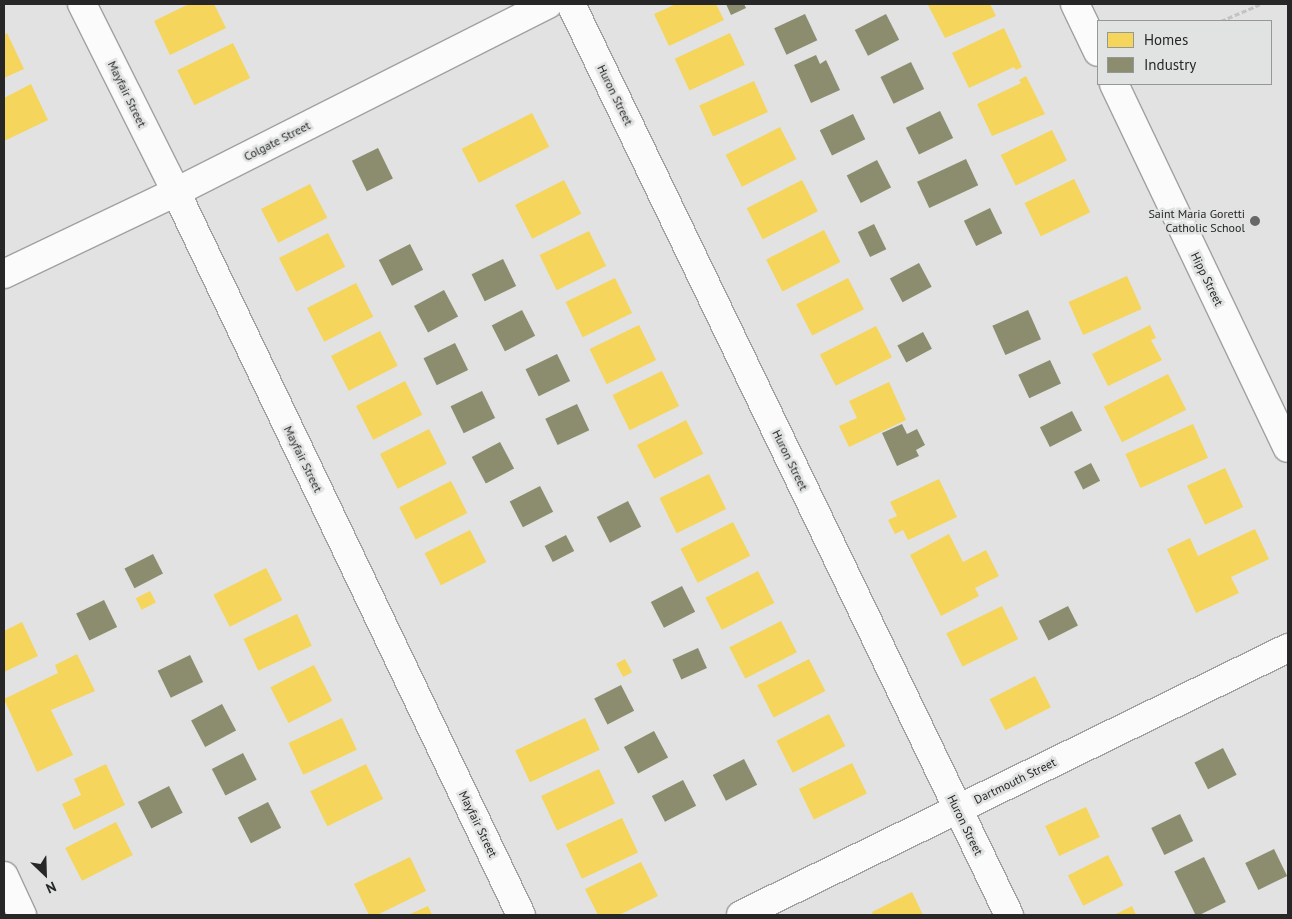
<!DOCTYPE html>
<html>
<head>
<meta charset="utf-8">
<style>
  body { margin:0 }
  #map { position:relative; width:1292px; height:919px; overflow:hidden; background:#e1e2e1; font-family:"PT Sans",sans-serif }
  div>[style] { position:absolute }
  .homes>* { inset:0; background:#f6d55c; transform-origin:0 0 }
  .industry>* { inset:0; background:#8c8c6e; transform-origin:0 0 }
  .path>* { height:3px; margin-top:-1.5px; transform-origin:0; background:repeating-linear-gradient(90deg,#c3c3c3 0 5px,transparent 0 7.5px) }
  .roads { filter:drop-shadow(1px 0 #a0a1a1) drop-shadow(-1px 0 #a0a1a1) drop-shadow(0 1px #a0a1a1) drop-shadow(0 -1px #a0a1a1) }
  .street>* { height:28px; margin:-14px; padding:0 14px; transform-origin:14px; border-radius:14px; background:#fafbfa }
  .dots>* { width:14px; height:14px; translate:-50% -50%; box-sizing:border-box; border:2px solid #e0e3e1; border-radius:50% }
  span { translate:-50% -50%; white-space:nowrap; text-align:center; line-height:1.15; -webkit-text-stroke:5px #e0e3e1; paint-order:stroke }
  .street-label { font-size:12px; color:#262726 }
  .poi-label { font-size:12px; color:#262726 }
  .right { translate:-100% -50%; text-align:right }
  .frame { position:absolute; inset:0; border:5px solid #262726; pointer-events:none }
  .legend { position:absolute; left:1097px; top:20px; width:175px; height:65px; box-sizing:border-box; background:#e0e3e1; border:1px solid #969896; margin:0; padding:6px 9px; list-style:none; font-size:15px; color:#262726 }
  .legend li { display:flex; align-items:center; gap:10px; height:25px }
  .legend b { width:25px; border:1px solid #969896 }
  .north { position:absolute; left:20px; top:849px; width:50px; height:50px; -webkit-text-stroke:4px #e0e3e1; paint-order:stroke; rotate:156deg; font-size:14px; font-weight:700; line-height:20px; text-align:center; color:#262726 }
  .north::after { content:''; display:block; margin:auto; width:18px; height:22px; background:#262726; clip-path:polygon(50% 0,100% 100%,50% 72%,0 100%) }
</style>
</head>
<body>
<div id="map">
  <div class="homes">
    <i style="clip-path:polygon(189px 4px,214px 4px,226px 28px,170px 55px,154px 21px)"></i>
    <i style="clip-path:polygon(676px 4px,716px 4px,724px 20px,669px 46px,654px 14px)"></i>
    <i style="clip-path:polygon(931px 4px,990px 4px,996px 16px,945px 38px,928px 5px)"></i>
    <i style="clip-path:polygon(1004px 28px,1022px 67px,1016px 70px,1014px 67px,969px 88px,952px 53px)"></i>
    <i style="clip-path:polygon(7px 33px,24px 69px,4px 78px,4px 35px)"></i>
    <i style="left:730px;top:33px;width:35px;height:61px;rotate:65deg"></i>
    <i style="left:233px;top:43px;width:39px;height:62px;rotate:64deg"></i>
    <i style="clip-path:polygon(1026px 76px,1045px 114px,992px 136px,977px 104px,1021px 83px,1019px 80px)"></i>
    <i style="left:754px;top:81px;width:34px;height:60px;rotate:66deg"></i>
    <i style="clip-path:polygon(31px 84px,48px 120px,4px 141px,4px 98px)"></i>
    <i style="left:532px;top:113px;width:38px;height:79px;rotate:63deg"></i>
    <i style="left:780px;top:127px;width:36px;height:61px;rotate:63deg"></i>
    <i style="left:1052px;top:130px;width:34px;height:57px;rotate:64deg"></i>
    <i style="left:1074px;top:179px;width:37px;height:55px;rotate:64deg"></i>
    <i style="left:564px;top:180px;width:38px;height:55px;rotate:63deg"></i>
    <i style="left:802px;top:180px;width:35px;height:62px;rotate:63deg"></i>
    <i style="left:310px;top:184px;width:38px;height:55px;rotate:63deg"></i>
    <i style="left:824px;top:230px;width:36px;height:65px;rotate:63deg"></i>
    <i style="left:589px;top:231px;width:39px;height:55px;rotate:64deg"></i>
    <i style="left:328px;top:233px;width:38px;height:55px;rotate:63deg"></i>
    <i style="left:1127px;top:276px;width:36px;height:64px;rotate:66deg"></i>
    <i style="left:615px;top:278px;width:39px;height:55px;rotate:64deg"></i>
    <i style="left:848px;top:278px;width:35px;height:58px;rotate:63deg"></i>
    <i style="left:356px;top:283px;width:38px;height:55px;rotate:63deg"></i>
    <i style="left:639px;top:325px;width:39px;height:55px;rotate:64deg"></i>
    <i style="clip-path:polygon(1150px 325px,1156px 338px,1151px 340px,1162px 360px,1108px 386px,1092px 354px)"></i>
    <i style="left:876px;top:326px;width:35px;height:63px;rotate:63deg"></i>
    <i style="left:380px;top:331px;width:39px;height:55px;rotate:63deg"></i>
    <i style="left:662px;top:371px;width:39px;height:55px;rotate:64deg"></i>
    <i style="left:1168px;top:374px;width:40px;height:72px;rotate:63deg"></i>
    <i style="left:405px;top:381px;width:38px;height:55px;rotate:63deg"></i>
    <i style="clip-path:polygon(889px 382px,906px 420px,849px 447px,839px 426px,857px 418px,849px 401px)"></i>
    <i style="left:686px;top:420px;width:38px;height:55px;rotate:63deg"></i>
    <i style="left:1193px;top:424px;width:37px;height:74px;rotate:66deg"></i>
    <i style="left:429px;top:429px;width:39px;height:55px;rotate:63deg"></i>
    <i style="left:1225px;top:468px;width:43px;height:42px;rotate:65deg"></i>
    <i style="left:709px;top:474px;width:39px;height:55px;rotate:64deg"></i>
    <i style="clip-path:polygon(939px 479px,957px 517px,908px 540px,903px 530px,895px 534px,888px 520px,897px 516px,890px 502px)"></i>
    <i style="left:451px;top:481px;width:36px;height:58px;rotate:63deg"></i>
    <i style="left:733px;top:522px;width:38px;height:59px;rotate:63deg"></i>
    <i style="clip-path:polygon(1255px 529px,1269px 559px,1231px 577px,1239px 593px,1196px 613px,1167px 549px,1190px 538px,1198px 556px)"></i>
    <i style="left:470px;top:530px;width:36px;height:51px;rotate:63deg"></i>
    <i style="clip-path:polygon(949px 534px,963px 562px,986px 550px,999px 576px,975px 588px,979px 596px,941px 616px,910px 555px)"></i>
    <i style="left:266px;top:568px;width:36px;height:59px;rotate:63deg"></i>
    <i style="left:758px;top:571px;width:36px;height:59px;rotate:63deg"></i>
    <i style="left:150px;top:591px;width:13px;height:16px;rotate:63deg"></i>
    <i style="left:1002px;top:606px;width:37px;height:62px;rotate:64deg"></i>
    <i style="left:297px;top:614px;width:35px;height:59px;rotate:65deg"></i>
    <i style="left:781px;top:621px;width:35px;height:58px;rotate:63deg"></i>
    <i style="clip-path:polygon(22px 622px,38px 656px,4px 672px,4px 631px)"></i>
    <i style="clip-path:polygon(77px 654px,95px 691px,51px 710px,73px 755px,37px 772px,4px 699px,58px 673px,55px 665px)"></i>
    <i style="left:625px;top:659px;width:15px;height:10px;rotate:62deg"></i>
    <i style="left:809px;top:659px;width:36px;height:58px;rotate:63deg"></i>
    <i style="left:314px;top:665px;width:40px;height:49px;rotate:63deg"></i>
    <i style="left:1035px;top:676px;width:35px;height:51px;rotate:63deg"></i>
    <i style="left:829px;top:714px;width:36px;height:59px;rotate:63deg"></i>
    <i style="left:342px;top:718px;width:35px;height:59px;rotate:65deg"></i>
    <i style="left:585px;top:718px;width:35px;height:77px;rotate:65deg"></i>
    <i style="left:852px;top:763px;width:34px;height:59px;rotate:64deg"></i>
    <i style="clip-path:polygon(106px 764px,125px 805px,74px 830px,62px 804px,81px 795px,74px 779px)"></i>
    <i style="left:366px;top:764px;width:39px;height:62px;rotate:64deg"></i>
    <i style="left:599px;top:769px;width:38px;height:64px;rotate:65deg"></i>
    <i style="left:1086px;top:807px;width:33px;height:45px;rotate:65deg"></i>
    <i style="left:622px;top:818px;width:38px;height:62px;rotate:65deg"></i>
    <i style="left:116px;top:822px;width:37px;height:57px;rotate:63deg"></i>
    <i style="left:1108px;top:855px;width:34px;height:45px;rotate:63deg"></i>
    <i style="clip-path:polygon(410px 857px,426px 891px,377px 915px,369px 915px,354px 884px)"></i>
    <i style="clip-path:polygon(641px 862px,658px 896px,619px 915px,598px 915px,585px 889px)"></i>
    <i style="clip-path:polygon(912px 892px,923px 915px,873px 915px,872px 912px)"></i>
    <i style="clip-path:polygon(428px 906px,432px 915px,408px 915px)"></i>
    <i style="clip-path:polygon(1132px 906px,1136px 915px,1114px 915px)"></i>
  </div>
  <div class="industry">
    <i style="clip-path:polygon(726px 4px,744px 4px,746px 8px,731px 15px)"></i>
    <i style="left:805px;top:14px;width:29px;height:34px;rotate:65deg"></i>
    <i style="left:886px;top:14px;width:29px;height:35px;rotate:63deg"></i>
    <i style="clip-path:polygon(816px 55px,820px 64px,826px 60px,840px 90px,811px 103px,794px 65px)"></i>
    <i style="left:911px;top:62px;width:30px;height:34px;rotate:64deg"></i>
    <i style="left:940px;top:111px;width:30px;height:38px;rotate:64deg"></i>
    <i style="left:853px;top:114px;width:28px;height:37px;rotate:64deg"></i>
    <i style="left:378px;top:148px;width:34px;height:29px;rotate:64deg"></i>
    <i style="left:966px;top:159px;width:29px;height:54px;rotate:65deg"></i>
    <i style="left:877px;top:160px;width:31px;height:34px;rotate:63deg"></i>
    <i style="left:990px;top:208px;width:28px;height:29px;rotate:64deg"></i>
    <i style="left:874px;top:224px;width:28px;height:18px;rotate:64deg"></i>
    <i style="left:410px;top:244px;width:29px;height:35px;rotate:63deg"></i>
    <i style="left:503px;top:259px;width:30px;height:35px;rotate:64deg"></i>
    <i style="left:919px;top:263px;width:27px;height:33px;rotate:62deg"></i>
    <i style="left:444px;top:290px;width:30px;height:34px;rotate:62deg"></i>
    <i style="left:522px;top:310px;width:29px;height:34px;rotate:63deg"></i>
    <i style="left:1028px;top:310px;width:32px;height:39px;rotate:66deg"></i>
    <i style="left:923px;top:332px;width:19px;height:29px;rotate:62deg"></i>
    <i style="left:455px;top:343px;width:30px;height:35px;rotate:64deg"></i>
    <i style="left:557px;top:354px;width:30px;height:35px;rotate:64deg"></i>
    <i style="left:1050px;top:360px;width:26px;height:35px;rotate:65deg"></i>
    <i style="left:482px;top:391px;width:30px;height:35px;rotate:64deg"></i>
    <i style="left:577px;top:404px;width:29px;height:35px;rotate:65deg"></i>
    <i style="left:1072px;top:411px;width:22px;height:36px;rotate:63deg"></i>
    <i style="clip-path:polygon(902px 424px,907px 434px,917px 429px,925px 445px,916px 450px,919px 456px,897px 466px,882px 433px)"></i>
    <i style="left:500px;top:442px;width:30px;height:32px;rotate:62deg"></i>
    <i style="left:1091px;top:463px;width:20px;height:19px;rotate:63deg"></i>
    <i style="left:540px;top:486px;width:29px;height:34px;rotate:63deg"></i>
    <i style="left:628px;top:501px;width:29px;height:35px;rotate:63deg"></i>
    <i style="left:566px;top:535px;width:18px;height:24px;rotate:63deg"></i>
    <i style="left:153px;top:554px;width:22px;height:32px;rotate:63deg"></i>
    <i style="left:682px;top:586px;width:29px;height:35px;rotate:63deg"></i>
    <i style="left:104px;top:600px;width:30px;height:31px;rotate:64deg"></i>
    <i style="left:1068px;top:606px;width:22px;height:33px;rotate:63deg"></i>
    <i style="left:698px;top:648px;width:22px;height:28px;rotate:66deg"></i>
    <i style="left:190px;top:655px;width:30px;height:36px;rotate:64deg"></i>
    <i style="left:621px;top:685px;width:29px;height:30px;rotate:63deg"></i>
    <i style="left:222px;top:704px;width:30px;height:35px;rotate:62deg"></i>
    <i style="left:654px;top:731px;width:30px;height:34px;rotate:62deg"></i>
    <i style="left:1223px;top:748px;width:30px;height:32px;rotate:63deg"></i>
    <i style="left:243px;top:753px;width:30px;height:35px;rotate:63deg"></i>
    <i style="left:744px;top:759px;width:29px;height:35px;rotate:63deg"></i>
    <i style="left:683px;top:780px;width:29px;height:35px;rotate:63deg"></i>
    <i style="left:169px;top:786px;width:30px;height:35px;rotate:63deg"></i>
    <i style="left:268px;top:802px;width:29px;height:34px;rotate:63deg"></i>
    <i style="left:1180px;top:814px;width:30px;height:32px;rotate:64deg"></i>
    <i style="left:1274px;top:849px;width:30px;height:32px;rotate:64deg"></i>
    <i style="left:1204px;top:857px;width:50px;height:33px;rotate:64deg"></i>
  </div>
  <div class="path">
    <i style="left:1221px;top:21px;width:43px;rotate:-23deg"></i>
  </div>
  <div class="roads">
    <div class="street">
      <i style="left:82px;top:4px;width:210px;rotate:63.4deg"></i>
      <i style="left:176px;top:192px;width:801px;rotate:64.49deg"></i>
      <i style="left:571px;top:4px;width:1011px;rotate:64.32deg"></i>
      <i style="left:1075px;top:4px;width:53px;rotate:64.4deg"></i>
      <i style="left:1114px;top:84px;width:403px;rotate:64.5deg"></i>
      <i style="left:4px;top:274px;width:191px;rotate:-25.5deg"></i>
      <i style="left:176px;top:192px;width:417px;rotate:-26.8deg"></i>
      <i style="left:4px;top:876px;width:43px;rotate:65.2deg"></i>
      <i style="left:741px;top:915px;width:609px;rotate:-26.02deg"></i>
    </div>
  </div>
  <div class="dots">
    <i style="left:1255px;top:221px;background:#676867"></i>
  </div>
  <div class="street-label">
    <span style="left:127px;top:94px;rotate:64deg">Mayfair Street</span>
    <span style="left:615px;top:95px;rotate:64deg">Huron Street</span>
    <span style="left:277px;top:141px;rotate:-27deg">Colgate Street</span>
    <span style="left:1207px;top:279px;rotate:64deg">Hipp Street</span>
    <span style="left:303px;top:459px;rotate:64deg">Mayfair Street</span>
    <span style="left:790px;top:460px;rotate:64deg">Huron Street</span>
    <span style="left:1015px;top:781px;rotate:-26deg">Dartmouth Street</span>
    <span style="left:478px;top:824px;rotate:64deg">Mayfair Street</span>
    <span style="left:965px;top:825px;rotate:64deg">Huron Street</span>
  </div>
  <div class="poi-label">
    <span class="right" style="left:1245px;top:221px">Saint Maria Goretti<br>Catholic School</span>
  </div>
  <div class="frame"></div>
  <ul class="legend">
  <li><b style="height:14px;background:#f6d55c"></b>Homes</li>
  <li><b style="height:14px;background:#8c8c6e"></b>Industry</li>
  </ul>
  <div class="north">N</div>
</div>
</body>
</html>
